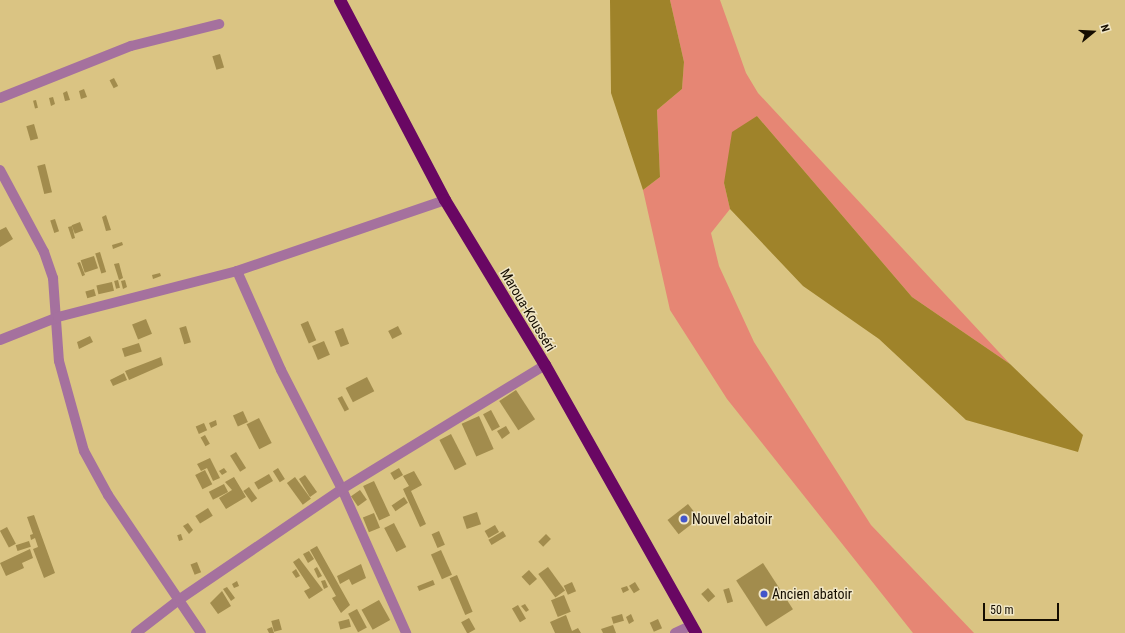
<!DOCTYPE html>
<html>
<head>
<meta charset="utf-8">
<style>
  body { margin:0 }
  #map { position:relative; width:1125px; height:633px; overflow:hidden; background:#dac483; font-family:"Roboto Condensed",sans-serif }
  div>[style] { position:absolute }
  .green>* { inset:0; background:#e68674 }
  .water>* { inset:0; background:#9f832a }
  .building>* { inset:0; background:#a28c4d; transform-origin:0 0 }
  .street>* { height:10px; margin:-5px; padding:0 5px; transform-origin:5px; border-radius:5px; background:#a5719e }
  .highway>* { height:12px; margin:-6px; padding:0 6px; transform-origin:6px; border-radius:6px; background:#690763 }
  .dots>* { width:11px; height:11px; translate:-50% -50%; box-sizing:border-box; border:2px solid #f0e6c6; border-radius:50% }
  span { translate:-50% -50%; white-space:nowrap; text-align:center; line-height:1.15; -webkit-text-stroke:3px #f0e6c6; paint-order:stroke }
  .street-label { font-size:14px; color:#150d00 }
  .poi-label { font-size:14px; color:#150d00 }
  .left { translate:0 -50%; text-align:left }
  .north { position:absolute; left:1073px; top:12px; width:40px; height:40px; -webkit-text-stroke:3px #f0e6c6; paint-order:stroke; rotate:72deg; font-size:11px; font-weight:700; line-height:16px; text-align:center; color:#150d00 }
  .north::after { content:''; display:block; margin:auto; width:14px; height:18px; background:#150d00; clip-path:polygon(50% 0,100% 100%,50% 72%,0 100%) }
  .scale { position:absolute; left:983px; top:603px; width:76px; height:18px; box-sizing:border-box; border:2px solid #150d00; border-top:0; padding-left:5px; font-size:12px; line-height:14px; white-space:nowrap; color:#150d00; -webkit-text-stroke:3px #f0e6c6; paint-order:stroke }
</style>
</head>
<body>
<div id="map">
  <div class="green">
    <i style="clip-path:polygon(670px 0,720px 0,746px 73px,758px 93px,1010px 364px,912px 297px,757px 116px,724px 183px,730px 209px,711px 233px,719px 266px,754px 342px,871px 525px,974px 633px,913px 633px,727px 399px,670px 310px,643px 190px,660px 177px,657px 110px,682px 89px,684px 62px)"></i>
  </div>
  <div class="water">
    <i style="clip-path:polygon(610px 0,670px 0,684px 62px,682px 89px,657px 110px,660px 177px,643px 190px,611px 93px)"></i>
    <i style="clip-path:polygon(757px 116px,912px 297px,1010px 364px,1083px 435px,1078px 452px,966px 420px,879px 339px,803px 286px,730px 209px,724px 183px,732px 132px)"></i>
  </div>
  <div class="building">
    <i style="left:220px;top:54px;width:14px;height:8px;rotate:73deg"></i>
    <i style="left:114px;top:78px;width:9px;height:5px;rotate:63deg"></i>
    <i style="clip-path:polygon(84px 89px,87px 97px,81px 99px,79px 91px)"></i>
    <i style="clip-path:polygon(67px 91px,70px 100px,65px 101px,63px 93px)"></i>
    <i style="clip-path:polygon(53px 97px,55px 104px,51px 106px,49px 98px)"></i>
    <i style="left:36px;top:100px;width:8px;height:3px;rotate:76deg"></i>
    <i style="left:34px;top:124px;width:15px;height:8px;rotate:74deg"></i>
    <i style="left:45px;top:164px;width:29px;height:8px;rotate:76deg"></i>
    <i style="clip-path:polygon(106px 215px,111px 230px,106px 231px,102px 217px)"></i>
    <i style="left:55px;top:219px;width:13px;height:5px;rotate:72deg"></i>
    <i style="left:80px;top:222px;width:9px;height:9px;rotate:69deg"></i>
    <i style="clip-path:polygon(72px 226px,75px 238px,72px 239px,68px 227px)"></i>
    <i style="clip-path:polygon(6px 227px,13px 239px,0 247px,0 230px)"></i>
    <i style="clip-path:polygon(122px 242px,123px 245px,113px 249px,112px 245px)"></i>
    <i style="left:100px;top:252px;width:21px;height:5px;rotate:73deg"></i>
    <i style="left:94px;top:256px;width:13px;height:14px;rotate:72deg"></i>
    <i style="left:80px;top:262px;width:14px;height:3px;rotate:69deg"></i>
    <i style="clip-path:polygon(119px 263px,123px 278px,119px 280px,114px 264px)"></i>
    <i style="clip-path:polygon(160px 273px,161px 276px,153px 279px,152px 275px)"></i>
    <i style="left:118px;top:280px;width:8px;height:4px;rotate:76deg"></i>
    <i style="clip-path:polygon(125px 280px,127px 287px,123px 289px,121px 281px)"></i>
    <i style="left:112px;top:282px;width:9px;height:16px;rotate:77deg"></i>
    <i style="left:94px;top:289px;width:7px;height:9px;rotate:74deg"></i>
    <i style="left:146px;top:319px;width:16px;height:15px;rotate:68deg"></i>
    <i style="left:308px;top:321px;width:21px;height:8px;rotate:67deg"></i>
    <i style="left:186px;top:326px;width:17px;height:7px;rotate:73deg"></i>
    <i style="left:398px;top:326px;width:9px;height:11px;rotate:63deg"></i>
    <i style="left:343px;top:328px;width:17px;height:9px;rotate:69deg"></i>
    <i style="clip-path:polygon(90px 336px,93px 342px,79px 349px,77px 342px)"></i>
    <i style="left:324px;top:341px;width:15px;height:13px;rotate:67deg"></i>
    <i style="left:139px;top:343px;width:9px;height:18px;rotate:72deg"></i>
    <i style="clip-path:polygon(161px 357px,163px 365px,129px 380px,125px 371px)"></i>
    <i style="clip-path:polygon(124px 373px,127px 380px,113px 386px,110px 380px)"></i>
    <i style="left:367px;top:377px;width:16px;height:24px;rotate:63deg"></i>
    <i style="left:516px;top:390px;width:35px;height:20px;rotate:57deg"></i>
    <i style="left:342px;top:396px;width:15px;height:5px;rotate:62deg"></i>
    <i style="left:491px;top:410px;width:19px;height:9px;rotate:62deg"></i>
    <i style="left:243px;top:411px;width:12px;height:11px;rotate:66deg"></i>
    <i style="left:479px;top:416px;width:36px;height:19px;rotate:66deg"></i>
    <i style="left:259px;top:418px;width:28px;height:14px;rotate:63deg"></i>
    <i style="clip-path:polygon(216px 420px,217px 425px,211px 428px,209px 423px)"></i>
    <i style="left:204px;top:423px;width:8px;height:9px;rotate:67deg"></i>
    <i style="clip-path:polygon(506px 426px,510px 433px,502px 439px,497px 431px)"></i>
    <i style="left:451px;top:434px;width:34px;height:13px;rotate:63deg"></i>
    <i style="left:205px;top:435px;width:10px;height:5px;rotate:61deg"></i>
    <i style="left:236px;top:452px;width:19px;height:7px;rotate:58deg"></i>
    <i style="clip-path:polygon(210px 458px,220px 478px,213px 481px,207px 468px,201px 471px,197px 464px)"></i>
    <i style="clip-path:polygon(224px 468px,227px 472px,222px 475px,219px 471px)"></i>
    <i style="left:278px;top:468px;width:13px;height:6px;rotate:58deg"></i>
    <i style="left:399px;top:468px;width:8px;height:10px;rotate:60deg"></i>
    <i style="left:205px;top:470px;width:16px;height:11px;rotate:63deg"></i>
    <i style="clip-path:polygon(414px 471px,422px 485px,411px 491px,426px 524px,420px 527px,403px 489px,409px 486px,403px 476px)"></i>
    <i style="left:269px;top:474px;width:8px;height:17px;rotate:60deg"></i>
    <i style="clip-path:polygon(305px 475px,317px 492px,310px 497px,299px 479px)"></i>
    <i style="clip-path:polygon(234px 477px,246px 497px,226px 509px,219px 498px,232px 490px,225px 482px)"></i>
    <i style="left:295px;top:477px;width:27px;height:10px;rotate:54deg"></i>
    <i style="left:374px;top:481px;width:38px;height:12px;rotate:65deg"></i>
    <i style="left:224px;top:484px;width:9px;height:17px;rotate:63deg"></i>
    <i style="left:249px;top:487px;width:14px;height:7px;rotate:54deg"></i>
    <i style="left:360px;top:490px;width:12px;height:11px;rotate:55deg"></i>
    <i style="left:404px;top:497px;width:7px;height:15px;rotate:56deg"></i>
    <i style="left:688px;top:504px;width:18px;height:26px;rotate:52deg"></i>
    <i style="left:208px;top:508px;width:9px;height:15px;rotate:58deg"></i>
    <i style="left:477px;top:512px;width:13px;height:15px;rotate:72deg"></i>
    <i style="left:374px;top:513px;width:16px;height:12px;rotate:68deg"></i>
    <i style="clip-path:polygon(34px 515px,55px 573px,44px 578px,33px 549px,38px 547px,35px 538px,31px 540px,30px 535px,33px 534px,27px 517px)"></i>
    <i style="clip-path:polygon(188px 523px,193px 530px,189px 534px,183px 526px)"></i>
    <i style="left:394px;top:523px;width:27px;height:11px;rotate:63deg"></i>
    <i style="left:495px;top:525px;width:8px;height:12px;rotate:60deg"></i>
    <i style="left:7px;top:527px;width:19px;height:8px;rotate:62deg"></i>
    <i style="left:439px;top:531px;width:15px;height:8px;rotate:67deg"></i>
    <i style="left:503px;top:531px;width:6px;height:17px;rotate:59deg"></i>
    <i style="left:181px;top:534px;width:6px;height:4px;rotate:72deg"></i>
    <i style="left:546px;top:534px;width:7px;height:11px;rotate:45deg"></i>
    <i style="left:29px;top:541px;width:6px;height:14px;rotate:72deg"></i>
    <i style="clip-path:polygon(317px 546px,350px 605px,341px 613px,332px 598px,336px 596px,310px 550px)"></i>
    <i style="clip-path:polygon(30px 549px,33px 558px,22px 563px,24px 568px,6px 576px,0 563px)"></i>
    <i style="left:441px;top:550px;width:27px;height:11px;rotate:66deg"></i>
    <i style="clip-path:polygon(309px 551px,314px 559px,308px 563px,303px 554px)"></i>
    <i style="clip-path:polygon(299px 558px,323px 590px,309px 599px,304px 591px,310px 588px,293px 562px)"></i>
    <i style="left:197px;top:562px;width:11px;height:7px;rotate:68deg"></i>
    <i style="left:763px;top:563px;width:55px;height:32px;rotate:57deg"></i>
    <i style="clip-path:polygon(361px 564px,366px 578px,352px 585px,349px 579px,340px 584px,337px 576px)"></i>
    <i style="clip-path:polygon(317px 567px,322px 576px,318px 578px,314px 569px)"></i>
    <i style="left:548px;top:567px;width:29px;height:12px;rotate:54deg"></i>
    <i style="clip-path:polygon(296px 569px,300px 576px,296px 578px,292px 572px)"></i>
    <i style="left:529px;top:570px;width:12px;height:10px;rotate:48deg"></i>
    <i style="left:457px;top:575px;width:40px;height:8px;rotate:67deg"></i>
    <i style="clip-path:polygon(325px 580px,328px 587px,324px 589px,321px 581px)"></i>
    <i style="left:433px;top:580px;width:5px;height:17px;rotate:68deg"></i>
    <i style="clip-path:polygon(237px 581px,239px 586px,234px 588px,232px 584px)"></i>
    <i style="left:572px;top:582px;width:10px;height:9px;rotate:66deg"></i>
    <i style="left:635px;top:582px;width:9px;height:7px;rotate:58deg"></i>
    <i style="clip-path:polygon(627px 586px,629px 590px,623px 593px,621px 588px)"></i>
    <i style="clip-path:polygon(227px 587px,235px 598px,231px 601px,223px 589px)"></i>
    <i style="left:708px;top:588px;width:11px;height:9px;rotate:49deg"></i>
    <i style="left:729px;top:588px;width:14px;height:6px;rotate:73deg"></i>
    <i style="clip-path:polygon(222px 591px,231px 606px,218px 614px,210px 603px)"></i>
    <i style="left:564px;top:595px;width:18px;height:14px;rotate:68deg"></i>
    <i style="left:379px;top:600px;width:23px;height:20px;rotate:61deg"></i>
    <i style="clip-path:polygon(525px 604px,529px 610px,526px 612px,521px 606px)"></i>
    <i style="left:518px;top:605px;width:16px;height:7px;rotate:60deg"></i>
    <i style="left:357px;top:609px;width:21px;height:10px;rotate:62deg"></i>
    <i style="left:622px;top:614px;width:7px;height:11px;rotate:74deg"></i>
    <i style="clip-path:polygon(631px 614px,634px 621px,629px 624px,626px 617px)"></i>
    <i style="clip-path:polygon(566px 615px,572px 631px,578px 628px,581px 633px,555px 633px,550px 622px)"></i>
    <i style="left:469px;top:618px;width:13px;height:9px;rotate:61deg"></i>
    <i style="left:279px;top:619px;width:11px;height:8px;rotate:75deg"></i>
    <i style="left:349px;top:619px;width:8px;height:11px;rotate:76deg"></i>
    <i style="left:658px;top:619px;width:10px;height:9px;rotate:66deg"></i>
    <i style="clip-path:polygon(613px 625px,616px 633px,603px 633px,601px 629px)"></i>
    <i style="clip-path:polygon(272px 627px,274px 633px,269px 633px,267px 629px)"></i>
  </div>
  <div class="street">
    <i style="left:0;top:98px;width:141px;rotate:-21.7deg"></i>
    <i style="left:131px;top:46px;width:91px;rotate:-14deg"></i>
    <i style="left:0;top:170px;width:93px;rotate:61.8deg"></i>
    <i style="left:44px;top:252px;width:28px;rotate:71deg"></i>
    <i style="left:53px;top:278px;width:83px;rotate:85.9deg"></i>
    <i style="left:59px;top:361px;width:93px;rotate:74.5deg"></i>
    <i style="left:84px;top:451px;width:50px;rotate:61.4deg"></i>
    <i style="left:108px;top:495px;width:166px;rotate:56deg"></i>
    <i style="left:237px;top:271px;width:108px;rotate:66deg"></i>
    <i style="left:281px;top:370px;width:134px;rotate:62.9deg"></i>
    <i style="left:342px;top:489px;width:158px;rotate:66deg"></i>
    <i style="left:0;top:340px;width:62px;rotate:-21.6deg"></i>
    <i style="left:58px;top:317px;width:185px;rotate:-14.4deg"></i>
    <i style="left:237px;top:271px;width:220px;rotate:-18.8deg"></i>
    <i style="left:136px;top:633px;width:56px;rotate:-37.7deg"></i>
    <i style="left:180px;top:599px;width:196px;rotate:-34.2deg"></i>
    <i style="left:342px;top:489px;width:238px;rotate:-31.4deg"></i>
    <i style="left:675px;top:633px;width:19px;rotate:-25deg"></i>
  </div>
  <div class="highway">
    <i style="left:340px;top:0;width:226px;rotate:62.3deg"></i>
    <i style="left:445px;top:200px;width:193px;rotate:58.8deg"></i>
    <i style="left:545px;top:365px;width:308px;rotate:60.6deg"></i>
  </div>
  <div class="dots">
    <i style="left:684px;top:519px;background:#4356ca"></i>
    <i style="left:764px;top:594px;background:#4356ca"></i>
  </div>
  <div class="street-label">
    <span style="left:528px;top:310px;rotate:59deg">Maroua-Kousséri</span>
  </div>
  <div class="poi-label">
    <span class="left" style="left:692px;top:519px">Nouvel abatoir</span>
    <span class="left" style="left:772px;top:594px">Ancien abatoir</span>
  </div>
  <div class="north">N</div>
  <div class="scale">50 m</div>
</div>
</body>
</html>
